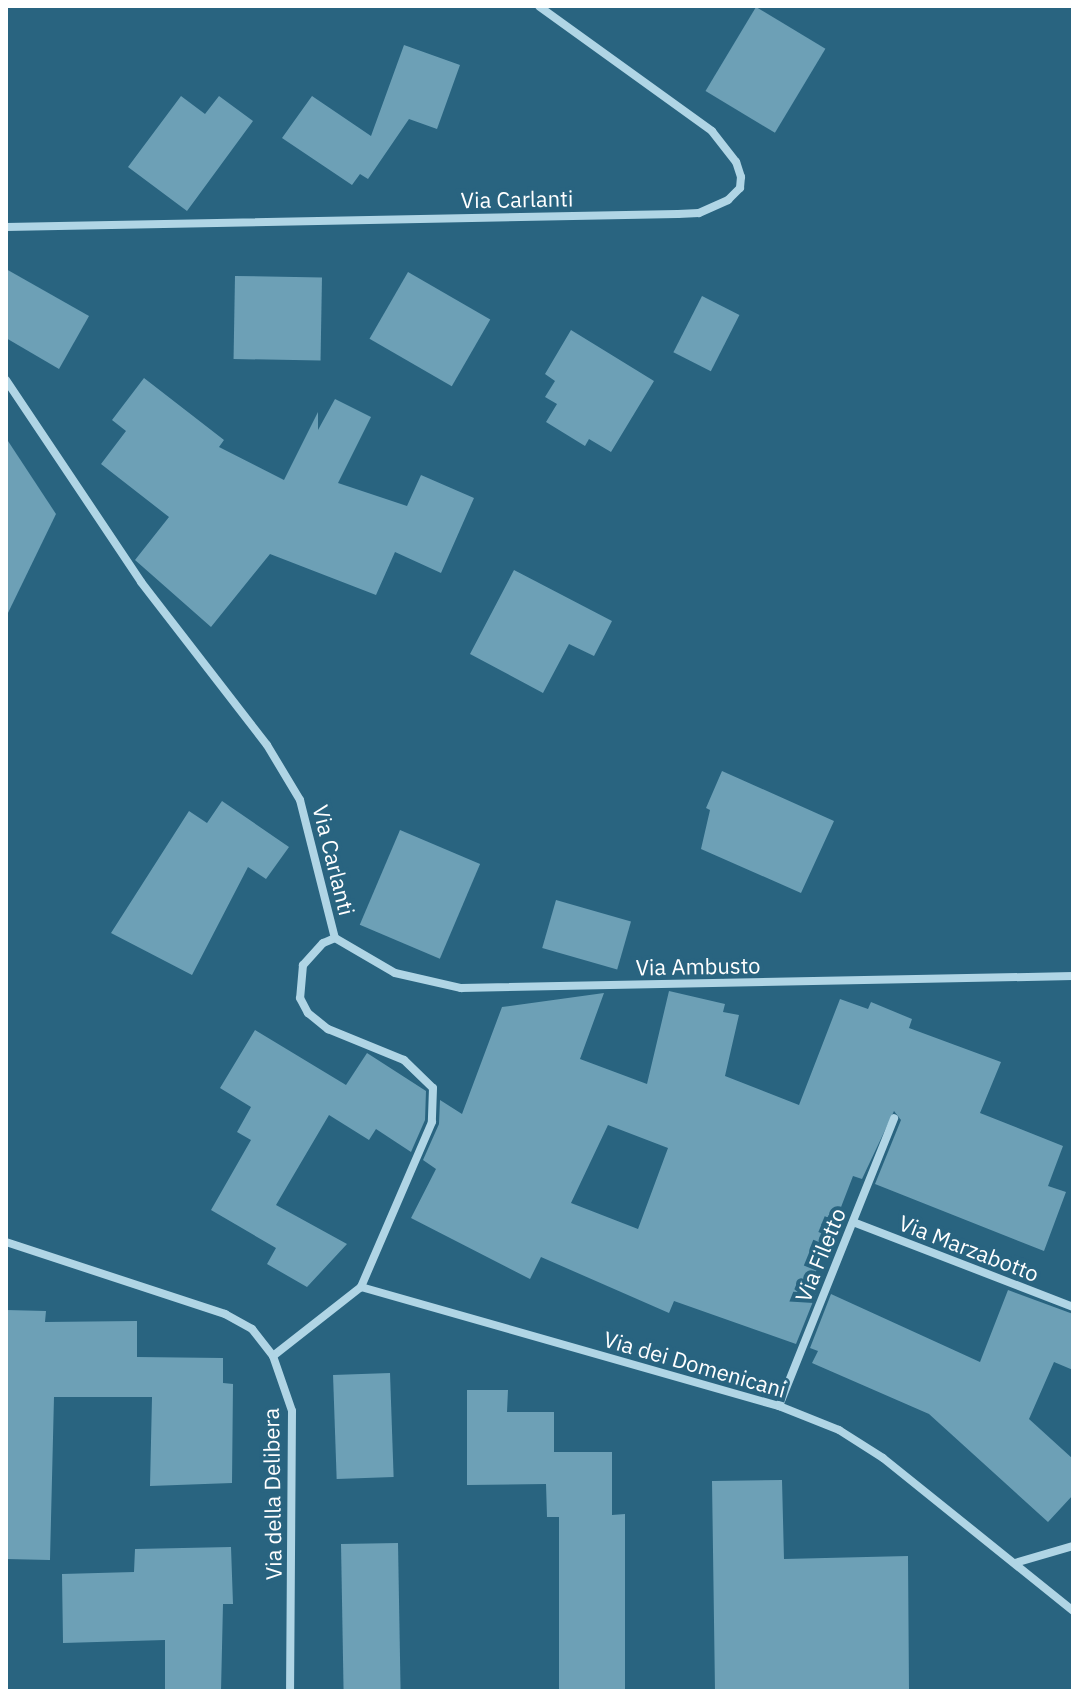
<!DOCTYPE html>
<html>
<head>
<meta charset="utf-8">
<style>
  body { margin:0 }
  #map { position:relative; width:1079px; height:1697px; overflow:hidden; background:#296480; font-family:"IBM Plex Sans",sans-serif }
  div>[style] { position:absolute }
  .building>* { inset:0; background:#6da0b6; transform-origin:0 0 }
  .minor>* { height:8px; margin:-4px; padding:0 4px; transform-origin:4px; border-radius:4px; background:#b0d5e5 }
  span { translate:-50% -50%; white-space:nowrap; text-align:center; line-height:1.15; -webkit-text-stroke:8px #296480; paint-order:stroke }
  .street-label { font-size:22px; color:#fff }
  .frame { position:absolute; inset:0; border:8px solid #fff; pointer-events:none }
</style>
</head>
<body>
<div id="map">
  <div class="building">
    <i style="left:756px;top:7px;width:81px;height:98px;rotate:31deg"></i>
    <i style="clip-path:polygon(404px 45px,460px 65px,437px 129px,409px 119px,368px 179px,360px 174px,352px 185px,282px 138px,312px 96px,371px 136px)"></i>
    <i style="clip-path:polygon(181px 96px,205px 114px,219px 96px,253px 121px,187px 211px,128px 167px)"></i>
    <i style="clip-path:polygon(6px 269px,89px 316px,59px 369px,6px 338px)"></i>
    <i style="left:408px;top:272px;width:95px;height:77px;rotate:30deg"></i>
    <i style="left:235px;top:276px;width:87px;height:83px;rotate:1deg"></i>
    <i style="left:702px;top:296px;width:42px;height:63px;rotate:27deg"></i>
    <i style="clip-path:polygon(571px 330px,654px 381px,611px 452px,589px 439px,585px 446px,546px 422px,557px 404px,545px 397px,555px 381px,545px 374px)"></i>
    <i style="clip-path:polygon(144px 378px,224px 440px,219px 447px,284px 480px,318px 412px,318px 430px,335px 399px,371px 417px,338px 483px,407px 506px,421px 475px,474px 498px,441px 573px,395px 552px,376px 595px,270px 554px,211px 627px,135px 560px,169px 517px,101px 464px,126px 431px,112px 420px)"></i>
    <i style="clip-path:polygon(6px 438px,56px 514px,6px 617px)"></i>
    <i style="clip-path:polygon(514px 570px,612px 621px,594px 656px,569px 644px,543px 693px,470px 654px)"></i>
    <i style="clip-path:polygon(722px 771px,834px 821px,801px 893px,701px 849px,710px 810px,706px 808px)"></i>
    <i style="clip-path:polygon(222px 801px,289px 847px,266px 879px,248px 867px,192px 975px,111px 933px,189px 811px,207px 823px)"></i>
    <i style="left:400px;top:830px;width:87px;height:103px;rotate:23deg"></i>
    <i style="left:556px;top:900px;width:78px;height:50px;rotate:16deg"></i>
    <i style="clip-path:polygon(evenodd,669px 991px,725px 1004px,723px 1012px,739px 1015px,725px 1076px,799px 1105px,840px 999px,868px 1009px,871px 1002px,912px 1019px,909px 1028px,1001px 1062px,980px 1113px,1063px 1146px,1048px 1186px,1066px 1192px,1044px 1251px,875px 1184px,901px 1120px,894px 1111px,862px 1179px,853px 1176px,811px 1285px,818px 1289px,796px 1344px,674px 1301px,669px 1313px,541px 1257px,530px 1279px,411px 1218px,436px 1169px,423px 1160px,439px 1124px,440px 1100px,462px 1114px,502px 1007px,604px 993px,580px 1059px,647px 1084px,669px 991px,608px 1125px,668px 1148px,638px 1229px,571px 1203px,608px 1125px)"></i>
    <i style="clip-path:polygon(255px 1030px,346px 1085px,367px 1053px,426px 1091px,425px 1120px,411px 1152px,376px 1129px,369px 1140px,329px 1115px,276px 1205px,347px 1244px,307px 1287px,267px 1264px,276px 1248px,211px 1210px,251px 1140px,237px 1132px,251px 1107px,220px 1088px)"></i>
    <i style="clip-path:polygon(1008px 1290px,1073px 1314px,1073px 1370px,1054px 1362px,1029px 1419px,1073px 1459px,1073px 1495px,1048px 1522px,929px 1414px,812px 1363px,818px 1351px,810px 1348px,831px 1294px,980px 1362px)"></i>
    <i style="clip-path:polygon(6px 1310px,46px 1311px,45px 1322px,137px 1321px,137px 1357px,223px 1358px,223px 1383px,233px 1384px,232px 1483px,150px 1486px,152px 1397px,54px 1397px,50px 1560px,6px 1559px)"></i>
    <i style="left:390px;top:1373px;width:104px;height:57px;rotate:88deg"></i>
    <i style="clip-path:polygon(467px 1390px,508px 1390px,507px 1412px,554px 1412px,554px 1452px,612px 1452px,612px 1515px,625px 1514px,625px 1691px,559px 1691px,559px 1517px,547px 1517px,546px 1484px,467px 1485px)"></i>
    <i style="clip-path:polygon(782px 1480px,784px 1559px,908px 1556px,909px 1691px,715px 1691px,712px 1481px)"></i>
    <i style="left:398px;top:1543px;width:148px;height:57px;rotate:89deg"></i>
    <i style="clip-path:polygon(231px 1547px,233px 1604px,223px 1604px,221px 1691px,165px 1691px,165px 1640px,63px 1643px,62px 1574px,134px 1572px,135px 1549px)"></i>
  </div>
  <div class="minor">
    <i style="left:6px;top:227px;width:672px;rotate:-1.11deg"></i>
    <i style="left:678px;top:214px;width:21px;rotate:-3deg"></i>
    <i style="left:699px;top:213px;width:32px;rotate:-24deg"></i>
    <i style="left:728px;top:200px;width:17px;rotate:-45deg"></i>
    <i style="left:740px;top:188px;width:11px;rotate:-85deg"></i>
    <i style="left:741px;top:177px;width:16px;rotate:-108deg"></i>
    <i style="left:736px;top:162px;width:39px;rotate:-128deg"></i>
    <i style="left:712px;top:131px;width:213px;rotate:-144.2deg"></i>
    <i style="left:6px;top:380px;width:243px;rotate:56.2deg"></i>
    <i style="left:141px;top:582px;width:206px;rotate:52.3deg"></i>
    <i style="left:267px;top:745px;width:64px;rotate:59deg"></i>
    <i style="left:300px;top:800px;width:142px;rotate:75.8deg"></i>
    <i style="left:335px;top:938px;width:13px;rotate:157deg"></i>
    <i style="left:323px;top:943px;width:30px;rotate:132deg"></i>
    <i style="left:303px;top:965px;width:33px;rotate:95deg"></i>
    <i style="left:300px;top:998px;width:17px;rotate:62deg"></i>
    <i style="left:308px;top:1013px;width:26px;rotate:39deg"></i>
    <i style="left:328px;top:1029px;width:82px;rotate:22.2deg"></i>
    <i style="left:404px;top:1060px;width:40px;rotate:44deg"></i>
    <i style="left:433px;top:1088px;width:34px;rotate:92deg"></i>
    <i style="left:432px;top:1122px;width:180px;rotate:113.3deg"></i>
    <i style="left:335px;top:938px;width:69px;rotate:30.3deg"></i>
    <i style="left:395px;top:973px;width:68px;rotate:12.8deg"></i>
    <i style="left:461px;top:988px;width:612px;rotate:-1.12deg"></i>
    <i style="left:853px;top:1222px;width:236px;rotate:21.1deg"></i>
    <i style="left:6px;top:1242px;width:231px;rotate:18.2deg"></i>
    <i style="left:225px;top:1314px;width:31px;rotate:29deg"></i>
    <i style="left:252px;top:1329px;width:34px;rotate:52deg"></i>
    <i style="left:273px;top:1356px;width:58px;rotate:70.9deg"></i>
    <i style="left:292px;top:1411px;width:280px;rotate:90.4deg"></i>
    <i style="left:273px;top:1356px;width:112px;rotate:-38.1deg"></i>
    <i style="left:361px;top:1287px;width:435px;rotate:15.9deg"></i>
    <i style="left:779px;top:1406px;width:65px;rotate:21.8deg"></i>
    <i style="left:839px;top:1430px;width:52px;rotate:32.5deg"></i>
    <i style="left:883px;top:1458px;width:244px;rotate:38.8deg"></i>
    <i style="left:779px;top:1406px;width:310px;rotate:-68.2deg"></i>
    <i style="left:1015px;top:1563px;width:60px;rotate:-16.3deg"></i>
  </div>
  <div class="street-label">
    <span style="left:517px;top:199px;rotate:-1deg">Via Carlanti</span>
    <span style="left:334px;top:860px;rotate:76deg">Via Carlanti</span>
    <span style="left:698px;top:966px;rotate:-1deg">Via Ambusto</span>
    <span style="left:969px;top:1248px;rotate:21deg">Via Marzabotto</span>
    <span style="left:820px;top:1255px;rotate:-68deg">Via Filetto</span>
    <span style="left:695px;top:1364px;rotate:16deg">Via dei Domenicani</span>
    <span style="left:272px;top:1494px;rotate:-91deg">Via della Delibera</span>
  </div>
  <div class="frame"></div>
</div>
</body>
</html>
